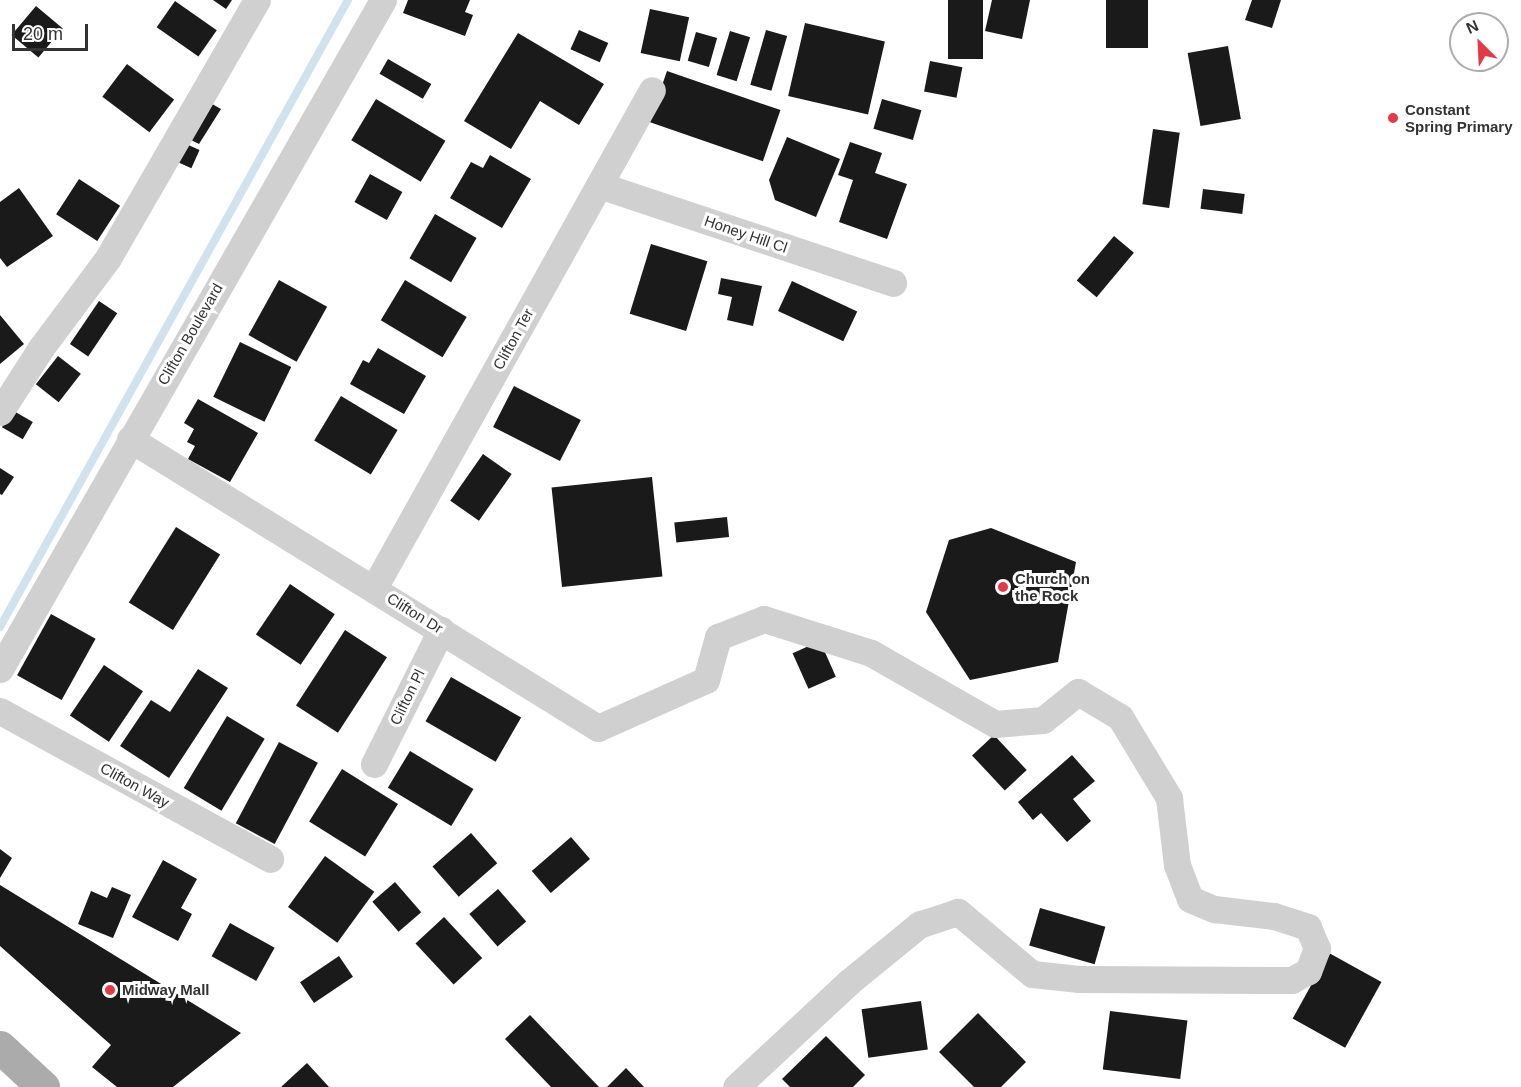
<!DOCTYPE html>
<html>
<head>
<meta charset="utf-8">
<style>
  body { margin:0 }
  #map { position:relative; width:1521px; height:1087px; overflow:hidden; background:#fff; font-family:Arial,sans-serif }
  div>[style] { position:absolute }
  .stream>* { height:8px; margin:-4px; padding:0 4px; transform-origin:4px; border-radius:4px; background:#cfe2ee }
  .building>* { inset:0; background:#1a1a1a; transform-origin:0 0 }
  .minor>* { height:27px; margin:-13.5px; padding:0 13.5px; transform-origin:13.5px; border-radius:13.5px; background:#d0d0d0 }
  .major>* { height:33px; margin:-16.5px; padding:0 16.5px; transform-origin:16.5px; border-radius:16.5px; background:#ababab }
  .dots>* { width:16px; height:16px; translate:-50% -50%; box-sizing:border-box; border:3px solid #fff; border-radius:50% }
  span { translate:-50% -50%; white-space:nowrap; text-align:center; line-height:1.15; -webkit-text-stroke:6px #fff; paint-order:stroke }
  .poi-label { font-size:15px; color:#333; font-weight:700 }
  .left { translate:0 -50%; text-align:left }
  .street-label { font-size:15px; color:#333 }
  .north { position:absolute; left:1449px; top:12px; width:60px; height:60px; box-sizing:border-box; background:#fff; border:2px solid #adadad; border-radius:50%; rotate:336deg; font-size:16px; font-weight:700; line-height:24px; text-align:center; color:#333 }
  .north::after { content:''; display:block; margin:auto; width:21px; height:27px; background:#e63946; clip-path:polygon(50% 0,100% 100%,50% 72%,0 100%) }
  .scale { position:absolute; left:12px; top:24px; width:76px; height:27px; box-sizing:border-box; border:3px solid #333; border-top:0; padding-left:8px; font-size:18px; line-height:21px; white-space:nowrap; color:#333; -webkit-text-stroke:4px #fff; paint-order:stroke }
</style>
</head>
<body>
<div id="map">
  <div class="stream">
    <i style="left:0;top:627px;width:717px;rotate:-60.97deg"></i>
  </div>
  <div class="building">
    <i style="clip-path:polygon(213px 0,232px 0,226px 9px)"></i>
    <i style="clip-path:polygon(408px 0,470px 0,465px 12px,473px 15px,465px 36px,403px 13px)"></i>
    <i style="left:948px;top:0;width:35px;height:59px"></i>
    <i style="clip-path:polygon(992px 0,1030px 0,1022px 39px,985px 31px)"></i>
    <i style="left:1106px;top:0;width:42px;height:48px"></i>
    <i style="clip-path:polygon(1252px 0,1281px 0,1272px 28px,1245px 20px)"></i>
    <i style="left:175px;top:1px;width:51px;height:32px;rotate:35deg"></i>
    <i style="left:36px;top:6px;width:35px;height:38px;rotate:40deg"></i>
    <i style="left:650px;top:9px;width:40px;height:45px;rotate:12deg"></i>
    <i style="left:805px;top:23px;width:82px;height:75px;rotate:13deg"></i>
    <i style="left:579px;top:30px;width:32px;height:21px;rotate:24deg"></i>
    <i style="left:766px;top:30px;width:22px;height:57px;rotate:16deg"></i>
    <i style="left:730px;top:31px;width:21px;height:46px;rotate:17deg"></i>
    <i style="left:696px;top:32px;width:22px;height:30px;rotate:16deg"></i>
    <i style="clip-path:polygon(518px 33px,604px 84px,579px 125px,540px 101px,511px 149px,464px 121px)"></i>
    <i style="left:1228px;top:46px;width:74px;height:41px;rotate:80deg"></i>
    <i style="left:388px;top:59px;width:50px;height:17px;rotate:30deg"></i>
    <i style="left:930px;top:61px;width:33px;height:31px;rotate:11deg"></i>
    <i style="left:127px;top:64px;width:59px;height:41px;rotate:37deg"></i>
    <i style="left:667px;top:71px;width:120px;height:54px;rotate:19deg"></i>
    <i style="left:376px;top:99px;width:81px;height:48px;rotate:31deg"></i>
    <i style="left:882px;top:99px;width:41px;height:31px;rotate:16deg"></i>
    <i style="clip-path:polygon(205px 100px,221px 109px,199px 144px,185px 137px)"></i>
    <i style="left:1153px;top:129px;width:27px;height:76px;rotate:8deg"></i>
    <i style="clip-path:polygon(787px 137px,840px 159px,816px 217px,775px 200px,769px 180px)"></i>
    <i style="clip-path:polygon(850px 142px,882px 153px,875px 173px,907px 184px,887px 239px,839px 222px,853px 180px,838px 175px)"></i>
    <i style="left:184px;top:143px;width:17px;height:20px;rotate:24deg"></i>
    <i style="clip-path:polygon(490px 155px,531px 179px,502px 228px,450px 198px,471px 162px,483px 168px)"></i>
    <i style="left:370px;top:174px;width:37px;height:32px;rotate:29deg"></i>
    <i style="left:79px;top:179px;width:49px;height:42px;rotate:33deg"></i>
    <i style="clip-path:polygon(19px 188px,53px 236px,7px 267px,0 258px,0 202px)"></i>
    <i style="left:1203px;top:189px;width:42px;height:20px;rotate:7deg"></i>
    <i style="left:435px;top:214px;width:48px;height:51px;rotate:30deg"></i>
    <i style="left:1114px;top:236px;width:26px;height:58px;rotate:40deg"></i>
    <i style="left:651px;top:244px;width:59px;height:73px;rotate:17deg"></i>
    <i style="clip-path:polygon(721px 278px,762px 286px,753px 326px,727px 320px,732px 297px,718px 294px)"></i>
    <i style="left:279px;top:280px;width:55px;height:63px;rotate:29deg"></i>
    <i style="left:405px;top:280px;width:72px;height:47px;rotate:31deg"></i>
    <i style="left:792px;top:281px;width:72px;height:33px;rotate:25deg"></i>
    <i style="left:99px;top:301px;width:22px;height:52px;rotate:34deg"></i>
    <i style="clip-path:polygon(0 315px,24px 344px,0 364px)"></i>
    <i style="left:240px;top:342px;width:57px;height:61px;rotate:26deg"></i>
    <i style="clip-path:polygon(378px 348px,426px 376px,404px 414px,350px 384px,363px 360px,369px 363px)"></i>
    <i style="left:58px;top:356px;width:29px;height:36px;rotate:38deg"></i>
    <i style="left:514px;top:386px;width:75px;height:46px;rotate:27deg"></i>
    <i style="left:341px;top:396px;width:66px;height:52px;rotate:31deg"></i>
    <i style="clip-path:polygon(198px 399px,258px 433px,230px 482px,188px 459px,195px 446px,187px 442px,194px 429px,184px 423px)"></i>
    <i style="left:12px;top:410px;width:24px;height:20px;rotate:30deg"></i>
    <i style="left:483px;top:454px;width:35px;height:57px;rotate:35deg"></i>
    <i style="clip-path:polygon(0 468px,14px 477px,2px 495px,0 494px)"></i>
    <i style="left:652px;top:477px;width:100px;height:101px;rotate:84deg"></i>
    <i style="left:727px;top:517px;width:20px;height:53px;rotate:84deg"></i>
    <i style="left:176px;top:527px;width:52px;height:89px;rotate:32deg"></i>
    <i style="clip-path:polygon(991px 528px,1076px 562px,1058px 662px,970px 680px,926px 612px,949px 540px)"></i>
    <i style="left:290px;top:584px;width:54px;height:61px;rotate:34deg"></i>
    <i style="left:51px;top:614px;width:51px;height:70px;rotate:29deg"></i>
    <i style="left:345px;top:630px;width:50px;height:90px;rotate:33deg"></i>
    <i style="left:820px;top:641px;width:39px;height:30px;rotate:66deg"></i>
    <i style="left:104px;top:665px;width:47px;height:61px;rotate:34deg"></i>
    <i style="clip-path:polygon(198px 669px,228px 688px,169px 778px,120px 746px,151px 700px,170px 712px)"></i>
    <i style="left:451px;top:677px;width:81px;height:51px;rotate:30deg"></i>
    <i style="left:227px;top:716px;width:44px;height:84px;rotate:31deg"></i>
    <i style="left:994px;top:735px;width:48px;height:30px;rotate:47deg"></i>
    <i style="left:279px;top:742px;width:44px;height:92px;rotate:28deg"></i>
    <i style="left:410px;top:751px;width:74px;height:43px;rotate:31deg"></i>
    <i style="clip-path:polygon(1072px 755px,1095px 781px,1073px 799px,1091px 821px,1067px 842px,1041px 813px,1033px 820px,1018px 802px)"></i>
    <i style="left:342px;top:769px;width:66px;height:62px;rotate:32deg"></i>
    <i style="left:471px;top:833px;width:40px;height:51px;rotate:49deg"></i>
    <i style="left:571px;top:837px;width:29px;height:52px;rotate:49deg"></i>
    <i style="clip-path:polygon(0 849px,12px 858px,0 878px)"></i>
    <i style="left:325px;top:856px;width:61px;height:63px;rotate:36deg"></i>
    <i style="clip-path:polygon(163px 860px,197px 879px,181px 908px,192px 914px,178px 941px,132px 917px)"></i>
    <i style="left:395px;top:882px;width:40px;height:30px;rotate:49deg"></i>
    <i style="clip-path:polygon(0 885px,241px 1033px,173px 1087px,117px 1087px,92px 1067px,111px 1045px,0 946px)"></i>
    <i style="clip-path:polygon(112px 887px,131px 895px,113px 938px,78px 924px,91px 891px,107px 898px)"></i>
    <i style="left:498px;top:889px;width:43px;height:38px;rotate:49deg"></i>
    <i style="left:1040px;top:908px;width:68px;height:39px;rotate:16deg"></i>
    <i style="left:444px;top:917px;width:56px;height:39px;rotate:47deg"></i>
    <i style="left:230px;top:923px;width:51px;height:38px;rotate:29deg"></i>
    <i style="left:1329px;top:953px;width:60px;height:75px;rotate:29deg"></i>
    <i style="left:339px;top:956px;width:25px;height:47px;rotate:56deg"></i>
    <i style="left:921px;top:1001px;width:49px;height:60px;rotate:82deg"></i>
    <i style="left:1110px;top:1011px;width:78px;height:59px;rotate:7deg"></i>
    <i style="clip-path:polygon(978px 1013px,1026px 1062px,1001px 1087px,974px 1087px,939px 1052px)"></i>
    <i style="clip-path:polygon(530px 1015px,599px 1087px,551px 1087px,505px 1039px)"></i>
    <i style="clip-path:polygon(826px 1036px,865px 1075px,853px 1087px,790px 1087px,782px 1079px)"></i>
    <i style="clip-path:polygon(307px 1063px,329px 1087px,281px 1087px)"></i>
    <i style="clip-path:polygon(626px 1068px,644px 1087px,607px 1087px)"></i>
  </div>
  <div class="minor">
    <i style="left:599px;top:185px;width:310px;rotate:18.4deg"></i>
    <i style="left:0;top:412px;width:76px;rotate:-57.4deg"></i>
    <i style="left:41px;top:348px;width:112px;rotate:-53.3deg"></i>
    <i style="left:108px;top:258px;width:298px;rotate:-60deg"></i>
    <i style="left:130px;top:439px;width:550px;rotate:31.7deg"></i>
    <i style="left:598px;top:728px;width:118px;rotate:-24deg"></i>
    <i style="left:706px;top:680px;width:45px;rotate:-74.4deg"></i>
    <i style="left:718px;top:637px;width:49px;rotate:-21.4deg"></i>
    <i style="left:764px;top:619px;width:112px;rotate:17.6deg"></i>
    <i style="left:871px;top:653px;width:143px;rotate:29.8deg"></i>
    <i style="left:995px;top:724px;width:48px;rotate:-4.8deg"></i>
    <i style="left:1043px;top:720px;width:45px;rotate:-38.7deg"></i>
    <i style="left:1078px;top:692px;width:49px;rotate:30.8deg"></i>
    <i style="left:1120px;top:717px;width:95px;rotate:58.8deg"></i>
    <i style="left:1169px;top:798px;width:67px;rotate:83.2deg"></i>
    <i style="left:1177px;top:865px;width:36px;rotate:69deg"></i>
    <i style="left:1190px;top:899px;width:26px;rotate:23deg"></i>
    <i style="left:1214px;top:909px;width:60px;rotate:6.7deg"></i>
    <i style="left:1274px;top:916px;width:36px;rotate:18deg"></i>
    <i style="left:1308px;top:927px;width:23px;rotate:67deg"></i>
    <i style="left:1317px;top:948px;width:25px;rotate:111deg"></i>
    <i style="left:1308px;top:971px;width:18px;rotate:151deg"></i>
    <i style="left:1292px;top:980px;width:213px;rotate:-179.7deg"></i>
    <i style="left:1079px;top:979px;width:47px;rotate:-173.9deg"></i>
    <i style="left:1032px;top:974px;width:97px;rotate:-140deg"></i>
    <i style="left:958px;top:912px;width:40px;rotate:162deg"></i>
    <i style="left:920px;top:924px;width:92px;rotate:140.8deg"></i>
    <i style="left:849px;top:982px;width:154px;rotate:137.1deg"></i>
    <i style="left:374px;top:588px;width:570px;rotate:-60.83deg"></i>
    <i style="left:0;top:669px;width:771px;rotate:-60.21deg"></i>
    <i style="left:0;top:711px;width:308px;rotate:28.7deg"></i>
    <i style="left:374px;top:764px;width:150px;rotate:-63.4deg"></i>
  </div>
  <div class="major">
    <i style="left:0;top:1047px;width:59px;rotate:42.9deg"></i>
  </div>
  <div class="dots">
    <i style="left:1393px;top:118px;background:#e63946"></i>
    <i style="left:1003px;top:587px;background:#e63946"></i>
    <i style="left:110px;top:990px;background:#e63946"></i>
  </div>
  <div class="poi-label">
    <span class="left" style="left:1405px;top:118px">Constant<br>Spring Primary</span>
    <span class="left" style="left:1015px;top:587px">Church on<br>the Rock</span>
    <span class="left" style="left:122px;top:990px">Midway Mall</span>
  </div>
  <div class="street-label">
    <span style="left:746px;top:234px;rotate:19deg">Honey Hill Cl</span>
    <span style="left:190px;top:334px;rotate:-60deg">Clifton Boulevard</span>
    <span style="left:513px;top:339px;rotate:-61deg">Clifton Ter</span>
    <span style="left:415px;top:613px;rotate:32deg">Clifton Dr</span>
    <span style="left:407px;top:697px;rotate:-64deg">Clifton Pl</span>
    <span style="left:135px;top:785px;rotate:29deg">Clifton Way</span>
  </div>
  <div class="north">N</div>
  <div class="scale">20 m</div>
</div>
</body>
</html>
